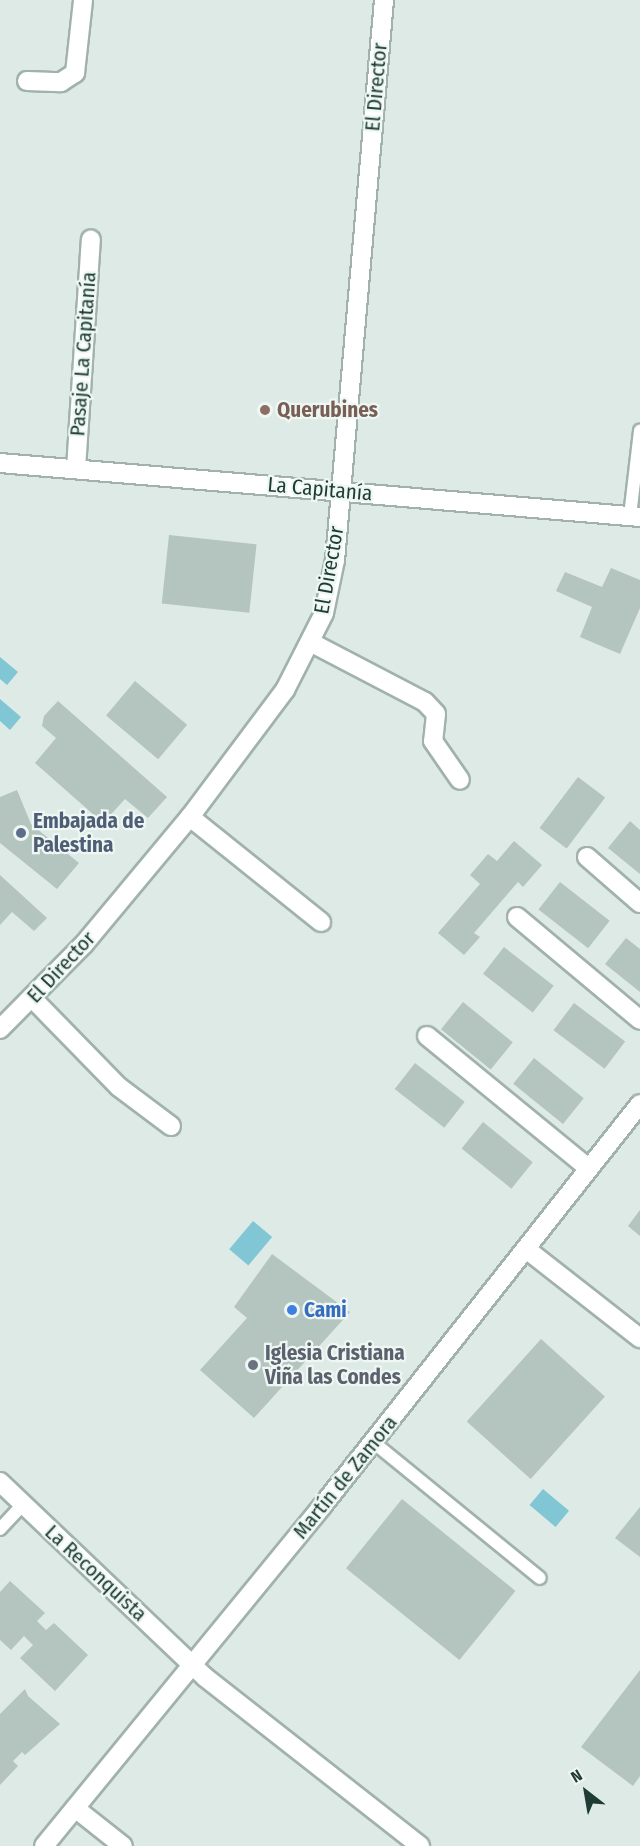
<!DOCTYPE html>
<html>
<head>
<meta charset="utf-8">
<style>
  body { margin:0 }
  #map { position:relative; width:640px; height:1846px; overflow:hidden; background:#deeae5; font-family:"Fira Sans Condensed",sans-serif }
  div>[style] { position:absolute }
  .water>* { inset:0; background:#81c6d4; transform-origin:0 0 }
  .building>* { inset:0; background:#b3c5be; transform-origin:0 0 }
  .roads { filter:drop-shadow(2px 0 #a1b2ac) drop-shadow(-2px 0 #a1b2ac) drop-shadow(0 2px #a1b2ac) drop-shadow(0 -2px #a1b2ac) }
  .lane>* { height:12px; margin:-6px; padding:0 6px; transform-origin:6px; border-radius:6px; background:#fff }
  .street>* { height:18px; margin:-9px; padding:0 9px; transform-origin:9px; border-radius:9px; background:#fff }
  .secondary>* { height:18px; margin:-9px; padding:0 9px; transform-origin:9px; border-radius:9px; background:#fff }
  .dots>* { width:16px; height:16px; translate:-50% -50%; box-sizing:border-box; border:3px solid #eef7f3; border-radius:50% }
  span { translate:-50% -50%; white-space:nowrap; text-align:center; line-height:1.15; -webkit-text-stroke:4.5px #eef7f3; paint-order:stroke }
  .street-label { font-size:21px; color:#1e3b34 }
  .education-label { font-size:21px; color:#785e54; font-weight:700 }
  .left { translate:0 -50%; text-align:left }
  .service-label { font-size:21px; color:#4e5e75; font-weight:700 }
  .shop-label { font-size:21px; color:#366cbe; font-weight:700 }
  .worship-label { font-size:21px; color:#5b616d; font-weight:700 }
  .north { position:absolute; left:556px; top:1762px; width:60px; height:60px; -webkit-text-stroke:4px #eef7f3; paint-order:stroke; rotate:329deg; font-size:16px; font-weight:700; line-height:24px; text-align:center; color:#1e3b34 }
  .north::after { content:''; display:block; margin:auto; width:21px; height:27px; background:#1e3b34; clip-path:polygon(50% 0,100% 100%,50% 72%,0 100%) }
</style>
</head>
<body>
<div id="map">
  <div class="water">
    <i style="clip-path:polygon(0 657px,18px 672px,7px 685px,0 679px)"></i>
    <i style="clip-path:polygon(0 699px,21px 717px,10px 730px,0 721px)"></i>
    <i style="left:253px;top:1221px;width:25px;height:37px;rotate:40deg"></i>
    <i style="left:543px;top:1489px;width:34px;height:21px;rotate:40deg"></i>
  </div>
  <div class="building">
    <i style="left:169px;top:535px;width:88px;height:69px;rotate:6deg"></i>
    <i style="clip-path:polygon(611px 568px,640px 580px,640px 608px,620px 654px,580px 637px,592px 607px,556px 591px,565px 572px,602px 587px)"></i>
    <i style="left:135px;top:681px;width:68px;height:45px;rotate:40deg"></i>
    <i style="clip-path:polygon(58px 701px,167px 797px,148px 818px,125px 799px,103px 823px,35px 763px,56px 738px,42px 726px,44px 716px)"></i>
    <i style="left:578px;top:777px;width:34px;height:64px;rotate:37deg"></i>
    <i style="clip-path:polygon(17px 790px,31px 824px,79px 863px,57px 889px,0 843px,0 797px)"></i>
    <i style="clip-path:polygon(630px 821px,640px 830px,640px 874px,608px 848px)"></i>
    <i style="clip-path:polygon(514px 841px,542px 865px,523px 887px,518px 882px,474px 933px,480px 937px,464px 955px,438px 933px,480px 884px,470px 875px,488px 854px,497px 861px)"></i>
    <i style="clip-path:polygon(0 875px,47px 918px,34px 931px,12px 912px,0 925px)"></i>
    <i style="left:560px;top:882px;width:63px;height:35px;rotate:38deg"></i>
    <i style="clip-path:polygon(626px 938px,640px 949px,640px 992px,605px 964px)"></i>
    <i style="left:504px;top:947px;width:63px;height:34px;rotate:38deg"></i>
    <i style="left:463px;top:1002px;width:64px;height:35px;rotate:39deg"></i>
    <i style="left:574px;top:1003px;width:64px;height:34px;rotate:37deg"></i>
    <i style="left:534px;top:1058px;width:64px;height:33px;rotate:39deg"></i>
    <i style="left:415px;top:1063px;width:63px;height:33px;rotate:38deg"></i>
    <i style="left:483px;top:1122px;width:64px;height:34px;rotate:39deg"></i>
    <i style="clip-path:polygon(640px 1210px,640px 1236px,628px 1226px)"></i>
    <i style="clip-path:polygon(272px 1254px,350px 1312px,254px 1418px,200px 1370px,247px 1318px,234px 1307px)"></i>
    <i style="left:541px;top:1339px;width:86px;height:111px;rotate:42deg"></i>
    <i style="left:402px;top:1499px;width:146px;height:89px;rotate:39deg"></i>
    <i style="clip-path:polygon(640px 1507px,640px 1557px,615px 1538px)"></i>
    <i style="clip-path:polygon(10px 1581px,45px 1613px,37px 1621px,46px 1630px,54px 1623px,88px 1655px,55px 1691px,20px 1658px,33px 1645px,24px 1636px,11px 1650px,0 1640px,0 1592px)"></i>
    <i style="clip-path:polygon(640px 1670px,640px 1776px,633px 1786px,581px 1747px)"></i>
    <i style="clip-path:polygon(25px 1689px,28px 1696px,60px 1724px,25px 1755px,22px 1752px,13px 1761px,18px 1766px,0 1785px,0 1714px)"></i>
  </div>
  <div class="roads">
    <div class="lane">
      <i style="left:630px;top:516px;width:86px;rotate:-83.3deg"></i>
      <i style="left:373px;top:1442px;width:215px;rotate:39.2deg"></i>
      <i style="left:0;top:1529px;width:34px;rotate:-47deg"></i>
    </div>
    <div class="street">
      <i style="left:27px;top:81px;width:34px;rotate:2deg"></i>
      <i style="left:61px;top:82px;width:17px;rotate:-33deg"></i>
      <i style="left:75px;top:73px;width:73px;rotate:-83.7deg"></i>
      <i style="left:0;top:463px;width:642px;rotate:4.82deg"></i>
      <i style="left:76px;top:469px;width:230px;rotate:-86.3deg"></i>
      <i style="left:312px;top:643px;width:127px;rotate:27.6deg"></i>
      <i style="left:425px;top:702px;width:16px;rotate:47deg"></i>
      <i style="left:436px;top:714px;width:27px;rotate:96deg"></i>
      <i style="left:433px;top:741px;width:47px;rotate:55.3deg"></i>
      <i style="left:190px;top:817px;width:168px;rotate:38.7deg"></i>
      <i style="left:587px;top:857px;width:70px;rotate:41deg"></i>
      <i style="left:517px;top:917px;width:160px;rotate:39.9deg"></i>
      <i style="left:33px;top:999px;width:123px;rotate:45.7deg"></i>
      <i style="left:119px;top:1087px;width:65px;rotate:36.9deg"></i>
      <i style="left:0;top:1029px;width:120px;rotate:-45.3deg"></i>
      <i style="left:84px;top:944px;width:165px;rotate:-50.2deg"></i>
      <i style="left:190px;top:817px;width:159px;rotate:-53.2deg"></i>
      <i style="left:285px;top:690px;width:86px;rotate:-63.1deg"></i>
      <i style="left:324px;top:613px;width:54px;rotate:-78.3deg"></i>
      <i style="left:335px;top:560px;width:562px;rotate:-85deg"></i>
      <i style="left:427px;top:1036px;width:208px;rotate:39.3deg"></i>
      <i style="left:526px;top:1249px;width:145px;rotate:38deg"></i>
      <i style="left:0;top:1482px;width:284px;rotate:43.6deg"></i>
      <i style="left:206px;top:1678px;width:272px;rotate:38.1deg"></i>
      <i style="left:75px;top:1808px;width:61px;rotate:38.4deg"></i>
    </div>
    <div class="secondary">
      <i style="left:44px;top:1846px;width:441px;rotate:-50.7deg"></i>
      <i style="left:323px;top:1505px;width:511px;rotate:-51.67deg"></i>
    </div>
  </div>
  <div class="dots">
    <i style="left:265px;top:410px;background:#8d6e63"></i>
    <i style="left:21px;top:833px;background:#5c6f8a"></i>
    <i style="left:292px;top:1310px;background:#3f7fe0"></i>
    <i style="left:253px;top:1365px;background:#6b7280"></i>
  </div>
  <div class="street-label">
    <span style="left:376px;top:87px;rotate:-85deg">El Director</span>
    <span style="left:83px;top:354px;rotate:-86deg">Pasaje La Capitanía</span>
    <span style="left:320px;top:489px;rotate:5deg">La Capitanía</span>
    <span style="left:329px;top:570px;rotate:-80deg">El Director</span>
    <span style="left:61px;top:967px;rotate:-47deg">El Director</span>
    <span style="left:345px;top:1477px;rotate:-51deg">Martín de Zamora</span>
    <span style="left:96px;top:1573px;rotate:43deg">La Reconquista</span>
  </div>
  <div class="education-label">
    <span class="left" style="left:277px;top:410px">Querubines</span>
  </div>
  <div class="service-label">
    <span class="left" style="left:33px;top:833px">Embajada de<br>Palestina</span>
  </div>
  <div class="shop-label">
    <span class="left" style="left:304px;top:1310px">Cami</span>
  </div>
  <div class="worship-label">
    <span class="left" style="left:265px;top:1365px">Iglesia Cristiana<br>Viña las Condes</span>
  </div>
  <div class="north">N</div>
</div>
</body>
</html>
